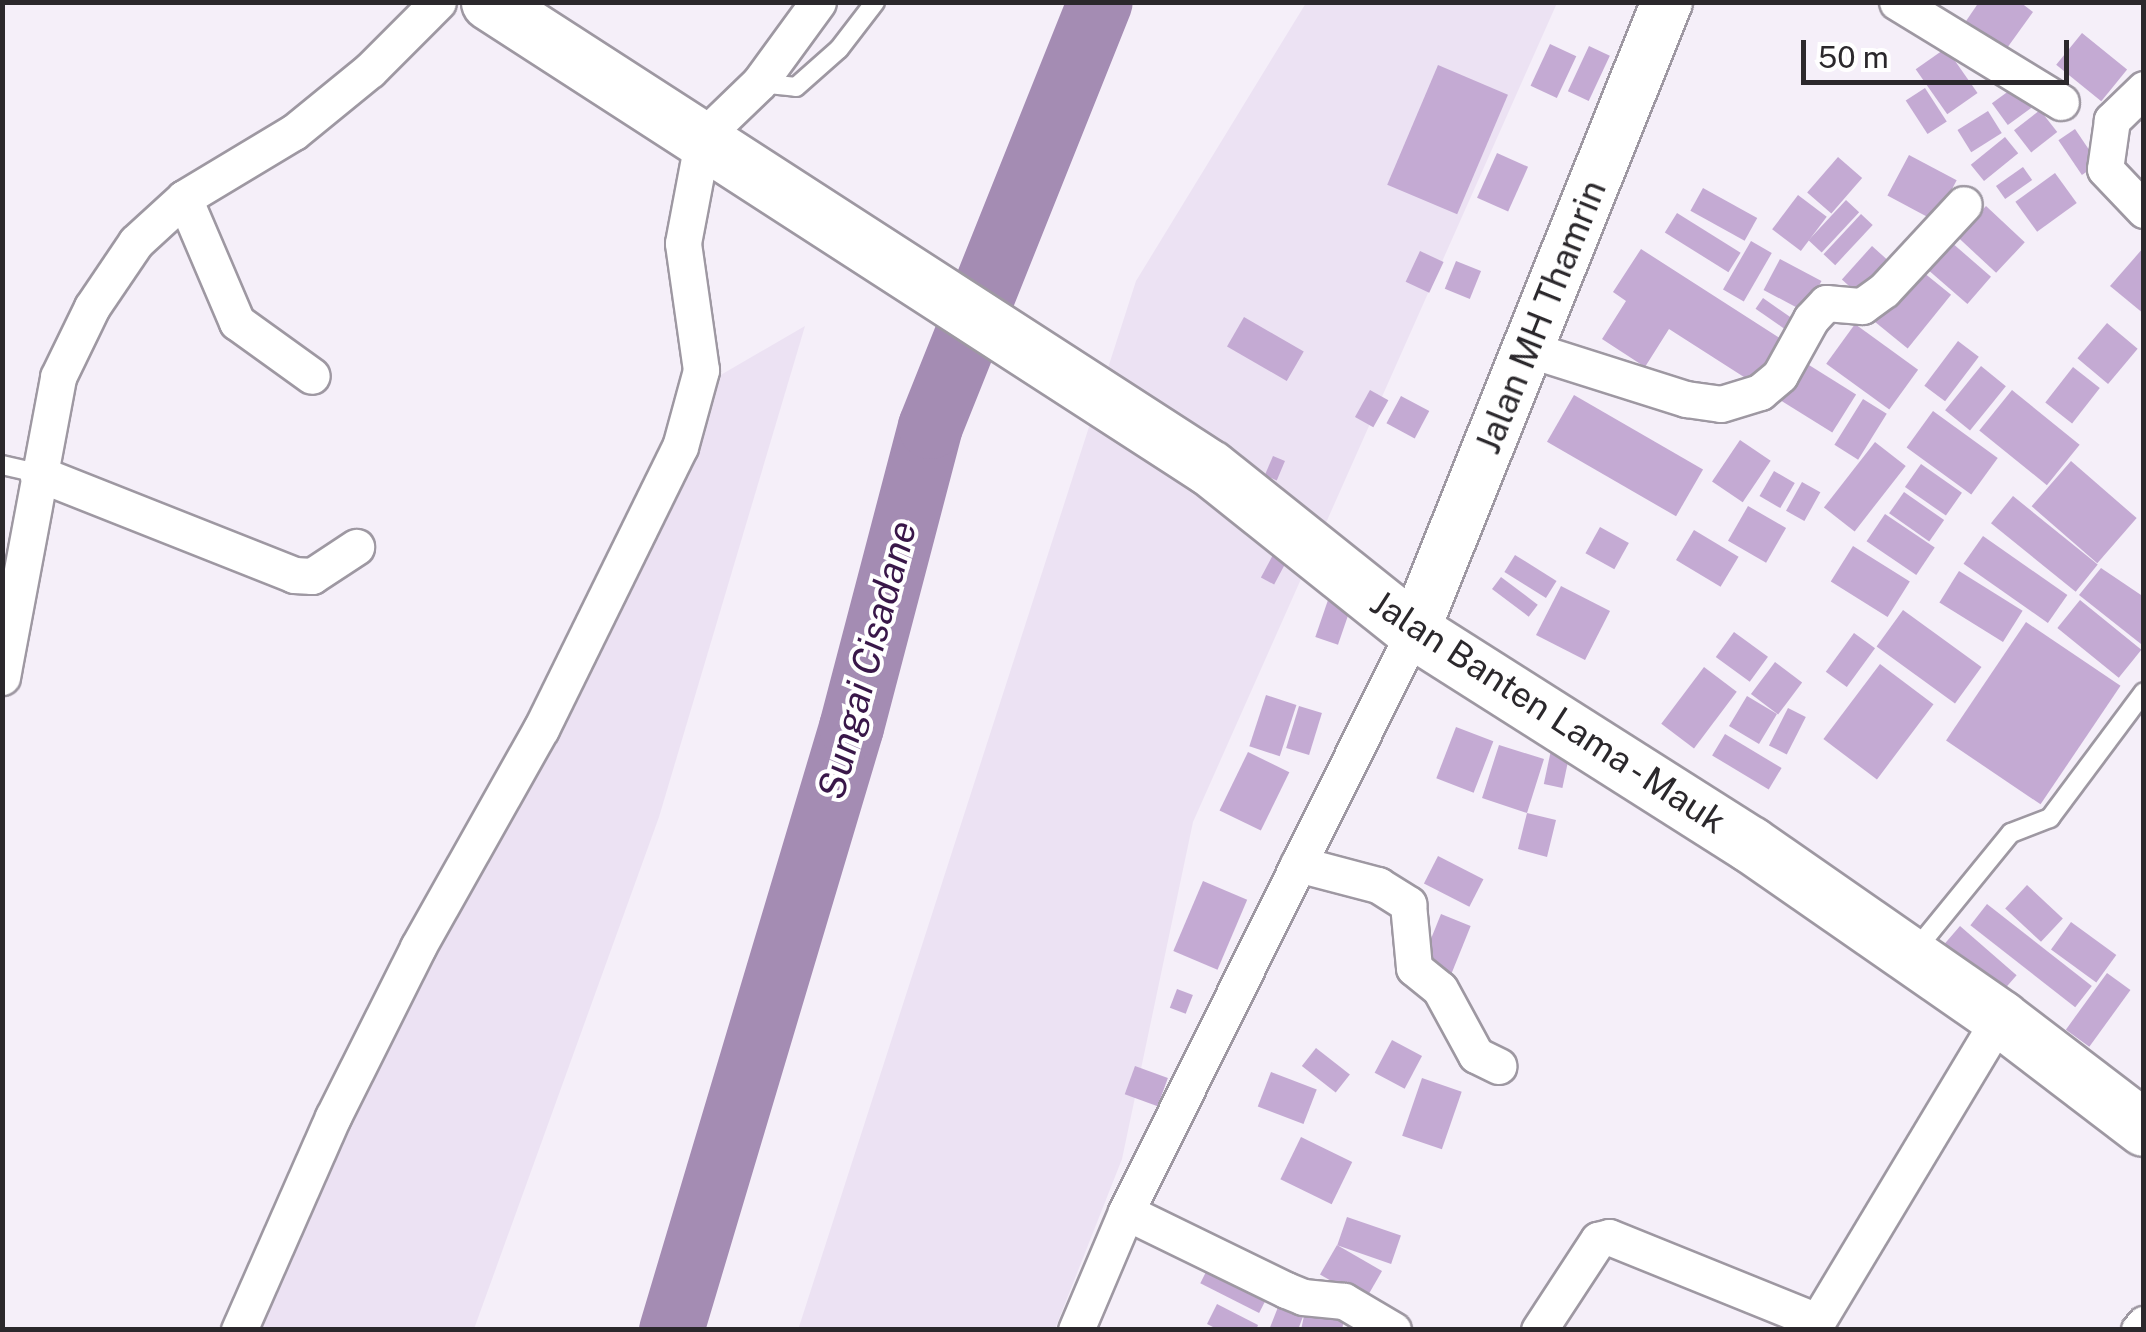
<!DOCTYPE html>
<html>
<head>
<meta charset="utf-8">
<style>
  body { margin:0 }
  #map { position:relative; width:2146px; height:1332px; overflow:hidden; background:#f5eff9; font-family:"Public Sans",sans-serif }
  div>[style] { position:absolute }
  .built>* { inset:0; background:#ece2f3 }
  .river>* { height:65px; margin:-32.5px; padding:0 32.5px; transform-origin:32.5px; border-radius:32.5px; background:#a48cb3 }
  .building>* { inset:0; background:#c4aad3; transform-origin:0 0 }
  .roads { filter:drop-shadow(2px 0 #9e98a2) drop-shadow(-2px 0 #9e98a2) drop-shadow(0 2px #9e98a2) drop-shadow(0 -2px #9e98a2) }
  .lane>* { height:18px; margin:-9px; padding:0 9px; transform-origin:9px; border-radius:9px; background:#fff }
  .street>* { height:35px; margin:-17.5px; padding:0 17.5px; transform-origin:17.5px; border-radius:17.5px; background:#fff }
  .secondary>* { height:50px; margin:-25px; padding:0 25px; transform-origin:25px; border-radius:25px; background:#fff }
  .primary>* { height:55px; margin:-27.5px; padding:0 27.5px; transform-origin:27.5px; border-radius:27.5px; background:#fff }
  span { translate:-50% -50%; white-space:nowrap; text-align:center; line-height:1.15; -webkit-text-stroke:8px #fff; paint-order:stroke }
  .street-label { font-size:35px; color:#2b282c }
  .water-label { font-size:38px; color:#391749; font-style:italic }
  .frame { position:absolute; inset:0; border:5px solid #2b282c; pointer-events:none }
  .scale { position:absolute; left:1801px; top:40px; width:268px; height:45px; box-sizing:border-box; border:5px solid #2b282c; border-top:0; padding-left:12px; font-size:30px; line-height:35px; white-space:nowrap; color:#2b282c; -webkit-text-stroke:8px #fff; paint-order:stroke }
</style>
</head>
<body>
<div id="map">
  <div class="built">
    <i style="clip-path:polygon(1306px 3px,1557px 3px,1193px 822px,1122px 1159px,1055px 1329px,798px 1330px,1136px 281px)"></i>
    <i style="clip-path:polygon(805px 326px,659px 817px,474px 1329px,240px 1330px,688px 394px)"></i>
  </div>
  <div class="river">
    <i style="left:671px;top:1330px;width:629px;rotate:-73.38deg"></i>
    <i style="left:851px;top:727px;width:311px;rotate:-75.3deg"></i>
    <i style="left:930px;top:426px;width:457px;rotate:-68.2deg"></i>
  </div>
  <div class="building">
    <i style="clip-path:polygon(1979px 2px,2020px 2px,2033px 12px,2002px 55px,1962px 27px)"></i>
    <i style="left:2082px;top:33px;width:58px;height:41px;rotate:39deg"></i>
    <i style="left:1550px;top:44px;width:29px;height:46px;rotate:25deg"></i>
    <i style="left:1589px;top:46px;width:23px;height:50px;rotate:25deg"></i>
    <i style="left:1946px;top:48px;width:55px;height:37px;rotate:55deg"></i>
    <i style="left:1438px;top:65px;width:76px;height:130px;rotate:23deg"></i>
    <i style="left:2017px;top:85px;width:27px;height:31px;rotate:54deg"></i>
    <i style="left:1925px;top:88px;width:40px;height:23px;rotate:57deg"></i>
    <i style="left:2040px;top:110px;width:28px;height:33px;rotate:52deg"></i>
    <i style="left:1988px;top:111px;width:26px;height:36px;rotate:58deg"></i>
    <i style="left:2075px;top:129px;width:42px;height:20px;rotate:56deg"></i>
    <i style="left:2005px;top:137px;width:21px;height:44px;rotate:51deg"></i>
    <i style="left:1497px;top:153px;width:34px;height:49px;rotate:24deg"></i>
    <i style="left:1909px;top:155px;width:54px;height:46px;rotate:28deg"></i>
    <i style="left:1838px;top:157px;width:32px;height:47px;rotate:41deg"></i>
    <i style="left:2023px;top:167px;width:16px;height:33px;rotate:55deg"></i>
    <i style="left:2055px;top:173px;width:37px;height:49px;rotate:54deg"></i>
    <i style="left:1703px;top:188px;width:62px;height:26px;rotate:29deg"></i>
    <i style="left:1798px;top:195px;width:36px;height:43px;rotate:37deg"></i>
    <i style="left:1846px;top:200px;width:18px;height:55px;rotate:43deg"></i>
    <i style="left:1986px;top:206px;width:53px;height:42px;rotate:43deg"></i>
    <i style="left:1677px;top:213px;width:75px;height:23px;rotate:32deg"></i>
    <i style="left:1861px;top:214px;width:16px;height:55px;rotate:43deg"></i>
    <i style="left:1751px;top:241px;width:24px;height:56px;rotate:30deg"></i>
    <i style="left:1951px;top:242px;width:53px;height:36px;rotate:41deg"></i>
    <i style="left:1872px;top:246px;width:28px;height:45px;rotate:42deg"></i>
    <i style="clip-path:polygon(2144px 247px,2144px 314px,2110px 286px)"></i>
    <i style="clip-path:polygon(1641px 249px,1786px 342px,1758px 386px,1669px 329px,1645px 367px,1602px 339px,1626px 301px,1613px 292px)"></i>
    <i style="left:1420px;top:251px;width:26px;height:34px;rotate:25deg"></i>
    <i style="left:1780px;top:259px;width:47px;height:35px;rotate:28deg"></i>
    <i style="left:1456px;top:261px;width:27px;height:30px;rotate:22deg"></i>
    <i style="left:1913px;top:264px;width:49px;height:69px;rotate:39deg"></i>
    <i style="left:1763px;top:298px;width:35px;height:13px;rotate:35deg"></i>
    <i style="left:1244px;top:317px;width:69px;height:34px;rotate:30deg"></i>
    <i style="left:2107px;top:323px;width:40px;height:46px;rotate:40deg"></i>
    <i style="left:1855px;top:324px;width:78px;height:49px;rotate:36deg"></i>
    <i style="left:1958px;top:341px;width:26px;height:56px;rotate:37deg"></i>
    <i style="left:1801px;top:360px;width:65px;height:45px;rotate:32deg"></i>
    <i style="left:1981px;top:366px;width:32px;height:57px;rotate:39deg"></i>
    <i style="left:2073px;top:367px;width:34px;height:45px;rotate:38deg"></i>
    <i style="left:1370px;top:390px;width:21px;height:31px;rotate:29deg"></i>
    <i style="left:2012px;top:390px;width:87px;height:52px;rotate:39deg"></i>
    <i style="left:1574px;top:395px;width:149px;height:54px;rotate:30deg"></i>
    <i style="left:1401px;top:396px;width:32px;height:31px;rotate:28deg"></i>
    <i style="left:1863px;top:399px;width:28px;height:54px;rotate:32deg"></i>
    <i style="left:1933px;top:411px;width:80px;height:45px;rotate:36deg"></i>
    <i style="left:1740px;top:440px;width:37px;height:50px;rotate:34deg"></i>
    <i style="left:1875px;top:442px;width:39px;height:83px;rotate:38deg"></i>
    <i style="left:1273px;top:456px;width:13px;height:21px;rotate:23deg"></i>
    <i style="left:2071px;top:461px;width:87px;height:60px;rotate:41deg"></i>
    <i style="left:1921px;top:464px;width:50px;height:28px;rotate:35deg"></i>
    <i style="left:1774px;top:471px;width:24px;height:29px;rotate:30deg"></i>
    <i style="left:1802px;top:482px;width:21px;height:33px;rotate:29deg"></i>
    <i style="left:1904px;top:492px;width:49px;height:26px;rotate:35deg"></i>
    <i style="left:2013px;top:496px;width:109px;height:35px;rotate:39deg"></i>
    <i style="left:1748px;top:506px;width:44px;height:40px;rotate:30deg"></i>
    <i style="left:1885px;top:514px;width:60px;height:33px;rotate:34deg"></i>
    <i style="left:1600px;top:527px;width:33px;height:30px;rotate:29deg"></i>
    <i style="left:1694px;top:530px;width:52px;height:35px;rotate:31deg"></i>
    <i style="left:1983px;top:536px;width:103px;height:34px;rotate:35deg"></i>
    <i style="left:1853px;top:546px;width:67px;height:42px;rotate:32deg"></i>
    <i style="left:1275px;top:551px;width:15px;height:30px;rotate:28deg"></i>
    <i style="left:1515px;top:555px;width:49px;height:20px;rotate:32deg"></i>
    <i style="clip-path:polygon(2101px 568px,2144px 597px,2141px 644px,2079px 595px)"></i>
    <i style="left:1959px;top:571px;width:75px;height:37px;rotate:32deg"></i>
    <i style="left:1501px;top:577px;width:46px;height:15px;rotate:37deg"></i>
    <i style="left:1561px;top:586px;width:55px;height:55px;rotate:27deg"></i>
    <i style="left:1328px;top:600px;width:24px;height:39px;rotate:19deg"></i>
    <i style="left:2080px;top:600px;width:79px;height:36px;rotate:39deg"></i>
    <i style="left:1903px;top:610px;width:97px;height:45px;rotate:36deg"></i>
    <i style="left:2026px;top:622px;width:114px;height:143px;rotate:34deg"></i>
    <i style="left:1734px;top:632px;width:42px;height:31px;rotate:36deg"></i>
    <i style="left:1854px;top:633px;width:26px;height:48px;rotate:36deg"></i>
    <i style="left:1775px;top:662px;width:34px;height:40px;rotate:37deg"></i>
    <i style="left:1880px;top:664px;width:67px;height:94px;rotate:37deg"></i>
    <i style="left:1704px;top:667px;width:41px;height:71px;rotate:37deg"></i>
    <i style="left:1266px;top:695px;width:32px;height:54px;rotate:18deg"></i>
    <i style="left:1747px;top:696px;width:35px;height:35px;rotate:31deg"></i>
    <i style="left:1299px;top:706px;width:24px;height:44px;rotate:17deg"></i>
    <i style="left:1788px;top:708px;width:20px;height:42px;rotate:27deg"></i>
    <i style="left:1456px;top:727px;width:40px;height:55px;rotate:21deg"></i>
    <i style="left:1725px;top:734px;width:66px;height:25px;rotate:31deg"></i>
    <i style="left:1554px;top:736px;width:19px;height:49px;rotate:12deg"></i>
    <i style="clip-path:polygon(1499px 745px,1544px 759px,1527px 813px,1556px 820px,1547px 857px,1518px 849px,1527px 813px,1482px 798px)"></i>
    <i style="left:1248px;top:752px;width:46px;height:65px;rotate:26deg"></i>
    <i style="left:1438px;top:856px;width:51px;height:31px;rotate:27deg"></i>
    <i style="left:1203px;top:881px;width:48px;height:76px;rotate:23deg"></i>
    <i style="left:2027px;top:885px;width:49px;height:32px;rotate:43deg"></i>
    <i style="left:1987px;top:904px;width:133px;height:27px;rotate:38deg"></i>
    <i style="left:1441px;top:914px;width:32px;height:56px;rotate:22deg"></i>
    <i style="left:2071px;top:922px;width:56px;height:34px;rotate:36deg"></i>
    <i style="left:1960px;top:926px;width:75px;height:27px;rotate:41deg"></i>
    <i style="left:2107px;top:973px;width:29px;height:70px;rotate:36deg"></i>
    <i style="left:1177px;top:989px;width:17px;height:20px;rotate:21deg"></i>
    <i style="left:1392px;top:1040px;width:34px;height:37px;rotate:28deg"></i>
    <i style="left:1316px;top:1048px;width:43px;height:23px;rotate:38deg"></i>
    <i style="left:1135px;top:1066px;width:35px;height:30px;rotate:20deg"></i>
    <i style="left:1271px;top:1072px;width:49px;height:37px;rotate:21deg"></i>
    <i style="left:1422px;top:1078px;width:42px;height:61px;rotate:19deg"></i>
    <i style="left:1301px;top:1137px;width:57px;height:47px;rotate:26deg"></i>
    <i style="left:1347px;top:1217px;width:57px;height:30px;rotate:19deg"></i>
    <i style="left:1337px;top:1245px;width:52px;height:34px;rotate:30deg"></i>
    <i style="left:1208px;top:1268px;width:66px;height:17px;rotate:27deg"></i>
    <i style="clip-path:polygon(1280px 1302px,1344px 1319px,1342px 1330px,1301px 1330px,1305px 1311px,1298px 1330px,1269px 1330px)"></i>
    <i style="clip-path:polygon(1217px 1304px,1258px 1325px,1256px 1330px,1219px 1330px,1207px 1324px)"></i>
  </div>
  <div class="roads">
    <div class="lane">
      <i style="left:759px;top:83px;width:37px;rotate:6deg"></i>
      <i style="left:796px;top:87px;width:57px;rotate:-41.5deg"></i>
      <i style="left:839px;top:49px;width:59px;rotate:-52.5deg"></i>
      <i style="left:2px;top:465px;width:36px;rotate:13deg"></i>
      <i style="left:1913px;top:953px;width:155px;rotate:-50.8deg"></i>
      <i style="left:2011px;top:833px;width:42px;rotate:-21deg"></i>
      <i style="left:2050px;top:818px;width:157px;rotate:-53.3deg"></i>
    </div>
    <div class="street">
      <i style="left:1897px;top:2px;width:192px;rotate:31.4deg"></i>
      <i style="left:2144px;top:89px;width:45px;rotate:135.9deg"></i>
      <i style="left:2112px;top:120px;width:49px;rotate:98.1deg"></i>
      <i style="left:2105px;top:169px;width:57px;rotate:46.4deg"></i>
      <i style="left:184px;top:198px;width:135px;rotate:66.9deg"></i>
      <i style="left:237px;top:322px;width:92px;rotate:35.8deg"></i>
      <i style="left:1528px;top:349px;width:166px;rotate:17.6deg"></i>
      <i style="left:1686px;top:399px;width:35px;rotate:8deg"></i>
      <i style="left:1721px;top:404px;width:41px;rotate:-17.1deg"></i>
      <i style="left:1760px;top:392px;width:26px;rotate:-40deg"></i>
      <i style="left:1780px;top:375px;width:64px;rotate:-61deg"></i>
      <i style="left:1811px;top:319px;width:22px;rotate:-47deg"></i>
      <i style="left:1826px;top:303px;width:36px;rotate:5deg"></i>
      <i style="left:1862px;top:306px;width:27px;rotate:-36deg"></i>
      <i style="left:1884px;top:290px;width:117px;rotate:-47.1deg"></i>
      <i style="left:37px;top:473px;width:277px;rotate:21.6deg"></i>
      <i style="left:294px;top:575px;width:18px;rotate:3deg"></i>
      <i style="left:312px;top:576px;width:53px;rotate:-33.4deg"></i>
      <i style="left:2px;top:677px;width:305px;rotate:-79.4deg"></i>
      <i style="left:58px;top:377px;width:78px;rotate:-64.1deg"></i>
      <i style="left:92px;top:307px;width:78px;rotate:-55.9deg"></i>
      <i style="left:136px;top:242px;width:65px;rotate:-42.5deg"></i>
      <i style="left:184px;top:198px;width:128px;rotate:-31deg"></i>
      <i style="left:294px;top:132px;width:98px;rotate:-39.2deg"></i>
      <i style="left:370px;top:70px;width:96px;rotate:-45deg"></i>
      <i style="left:1298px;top:864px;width:83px;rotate:14.7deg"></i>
      <i style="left:1378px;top:885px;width:36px;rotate:32deg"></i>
      <i style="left:1408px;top:904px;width:64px;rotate:84.6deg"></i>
      <i style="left:1414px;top:968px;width:33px;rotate:39deg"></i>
      <i style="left:1440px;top:989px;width:75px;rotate:61.4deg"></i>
      <i style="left:1476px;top:1055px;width:25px;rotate:26deg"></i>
      <i style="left:1126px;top:1212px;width:178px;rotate:26deg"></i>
      <i style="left:1286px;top:1290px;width:18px;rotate:22deg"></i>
      <i style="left:1303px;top:1297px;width:41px;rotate:5.6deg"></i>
      <i style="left:1344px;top:1301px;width:57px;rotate:30.6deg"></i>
      <i style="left:1814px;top:1327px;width:361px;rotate:-59deg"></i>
      <i style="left:239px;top:1330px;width:233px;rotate:-66.2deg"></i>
      <i style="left:333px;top:1117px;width:190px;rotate:-63.4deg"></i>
      <i style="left:418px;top:947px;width:250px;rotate:-60.6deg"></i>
      <i style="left:541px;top:729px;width:314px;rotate:-63.8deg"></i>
      <i style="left:680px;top:447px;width:80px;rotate:-74.7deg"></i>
      <i style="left:701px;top:370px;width:128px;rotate:-98.1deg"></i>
      <i style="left:683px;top:243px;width:108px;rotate:-79.3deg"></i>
      <i style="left:703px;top:137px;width:78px;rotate:-44deg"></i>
      <i style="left:759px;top:83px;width:100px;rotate:-53.9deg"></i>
      <i style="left:1076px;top:1330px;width:128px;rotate:-67deg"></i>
      <i style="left:1126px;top:1212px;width:648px;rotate:-63.63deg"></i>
      <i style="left:1539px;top:1330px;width:108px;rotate:-56.8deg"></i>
      <i style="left:1598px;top:1240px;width:11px;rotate:-15deg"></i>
      <i style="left:1609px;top:1237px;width:216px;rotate:22deg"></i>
      <i style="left:1809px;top:1318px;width:13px;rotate:67deg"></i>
      <i style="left:2139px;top:1330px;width:8px;rotate:-50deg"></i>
    </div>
    <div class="secondary">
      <i style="left:1414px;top:631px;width:678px;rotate:-68.09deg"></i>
    </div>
    <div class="primary">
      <i style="left:489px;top:2px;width:858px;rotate:32.88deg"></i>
      <i style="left:1210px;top:468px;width:261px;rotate:38.6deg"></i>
      <i style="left:1414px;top:631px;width:398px;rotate:32.4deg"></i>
      <i style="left:1750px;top:844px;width:305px;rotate:34.8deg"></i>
      <i style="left:2000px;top:1018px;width:181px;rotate:37.4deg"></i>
    </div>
  </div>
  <div class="street-label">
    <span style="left:1541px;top:317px;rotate:-68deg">Jalan MH Thamrin</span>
    <span style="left:1548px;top:712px;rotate:33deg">Jalan Banten Lama - Mauk</span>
  </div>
  <div class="water-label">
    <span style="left:867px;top:660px;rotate:-75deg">Sungai Cisadane</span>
  </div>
  <div class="frame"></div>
  <div class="scale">50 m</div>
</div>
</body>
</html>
